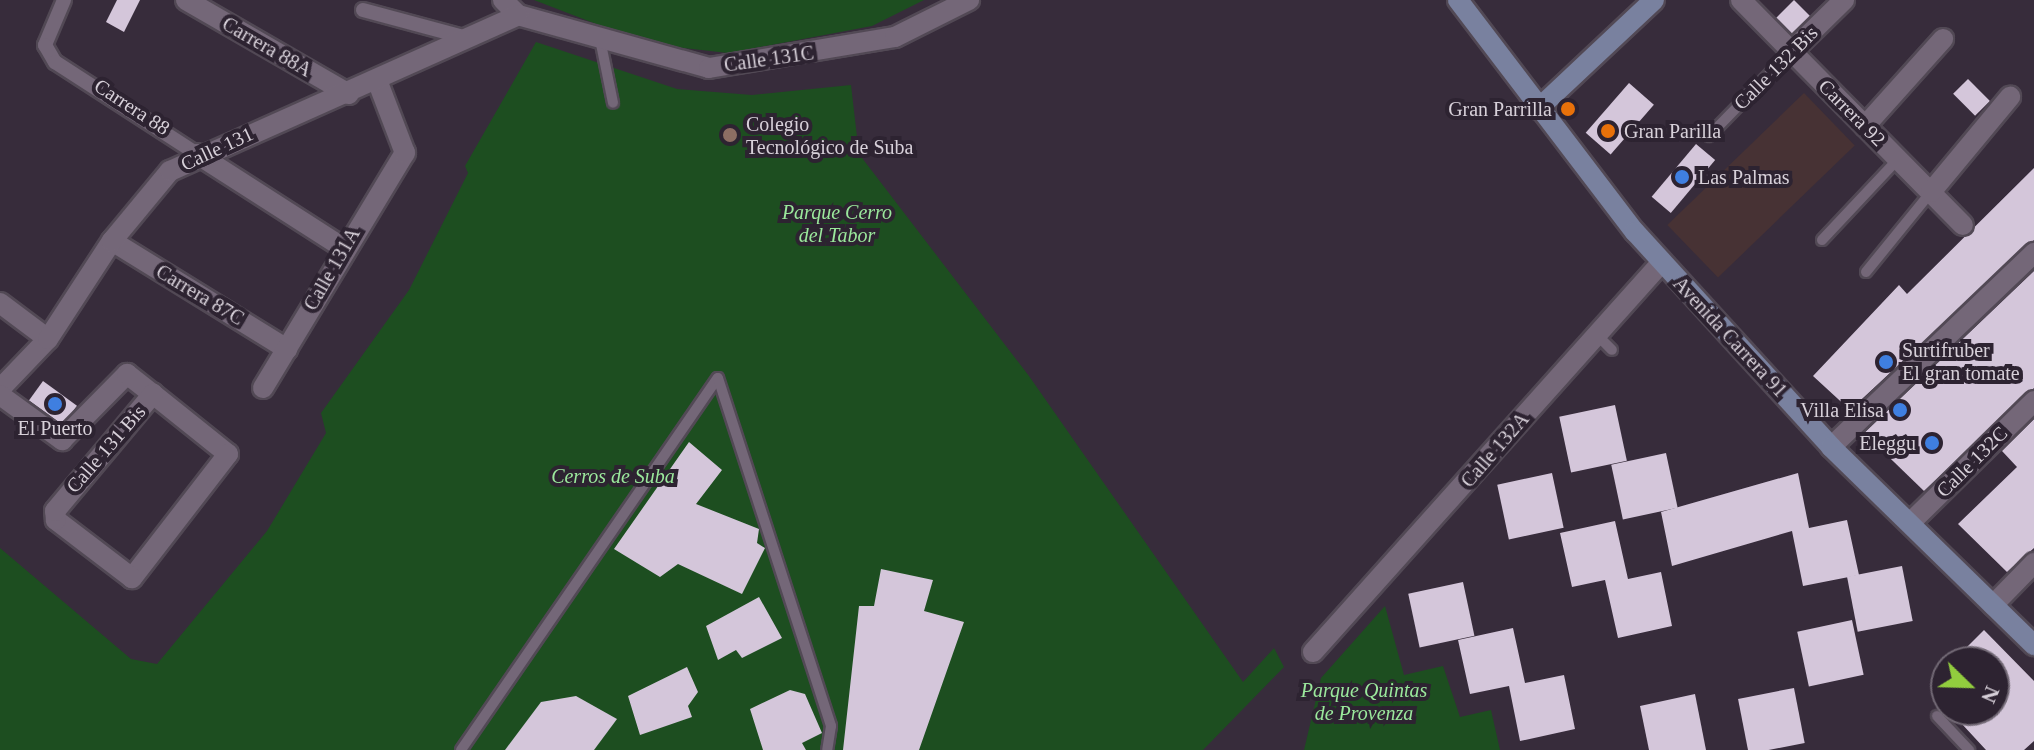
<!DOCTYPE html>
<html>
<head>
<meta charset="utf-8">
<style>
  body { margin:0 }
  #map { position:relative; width:2034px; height:750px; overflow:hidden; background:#372c3b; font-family:"Times New Roman",serif }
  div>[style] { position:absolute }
  .education>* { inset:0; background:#473234; transform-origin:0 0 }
  .green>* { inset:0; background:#1d4e20 }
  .building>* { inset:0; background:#d4c6da; transform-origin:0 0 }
  .roads { filter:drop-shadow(2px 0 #524955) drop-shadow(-2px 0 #524955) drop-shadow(0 2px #524955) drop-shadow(0 -2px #524955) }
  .service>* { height:10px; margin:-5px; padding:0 5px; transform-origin:5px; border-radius:5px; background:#746778 }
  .pedestrian>* { height:14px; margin:-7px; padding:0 7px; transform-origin:7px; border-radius:7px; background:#746778 }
  .minor>* { height:20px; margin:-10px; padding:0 10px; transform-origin:10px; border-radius:10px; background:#746778 }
  .secondary>* { height:20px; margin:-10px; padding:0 10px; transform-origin:10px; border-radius:10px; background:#79819f }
  .dots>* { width:22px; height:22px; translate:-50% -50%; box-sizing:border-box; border:4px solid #2d2331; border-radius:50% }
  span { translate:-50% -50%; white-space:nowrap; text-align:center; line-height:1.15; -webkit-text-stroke:8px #2d2331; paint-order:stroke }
  .street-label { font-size:20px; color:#d7d0d9 }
  .poi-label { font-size:20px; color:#d7d0d9 }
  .right { translate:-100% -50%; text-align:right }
  .left { translate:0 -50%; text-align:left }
  .park-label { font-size:20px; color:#9be89c; font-style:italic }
  .north { position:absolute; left:1930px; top:646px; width:80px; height:80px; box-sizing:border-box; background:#2d2331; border:2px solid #716874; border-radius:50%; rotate:113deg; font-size:22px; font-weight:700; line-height:32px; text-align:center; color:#d7d0d9 }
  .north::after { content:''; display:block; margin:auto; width:28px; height:36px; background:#92cd3e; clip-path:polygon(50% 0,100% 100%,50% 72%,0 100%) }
</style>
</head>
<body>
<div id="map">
  <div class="education">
    <i style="left:1804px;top:93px;width:73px;height:190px;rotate:46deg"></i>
  </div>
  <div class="green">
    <i style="clip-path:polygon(534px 0,924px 0,872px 26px,728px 53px,648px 44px)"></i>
    <i style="clip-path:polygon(536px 42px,677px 89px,752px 95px,851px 85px,859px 154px,1029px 376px,1243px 682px,1274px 648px,1284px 667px,1203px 750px,0 750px,0 548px,131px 659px,157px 664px,267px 531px,326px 433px,321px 413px,409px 290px,468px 173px,465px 166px)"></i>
    <i style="clip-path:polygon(1385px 606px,1404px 675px,1443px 666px,1460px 717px,1491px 710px,1500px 750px,1304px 750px,1321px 678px)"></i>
  </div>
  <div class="building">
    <i style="clip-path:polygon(117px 0,140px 0,124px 32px,106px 22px)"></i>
    <i style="left:1794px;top:0;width:23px;height:25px;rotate:45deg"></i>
    <i style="left:1968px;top:79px;width:31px;height:21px;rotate:45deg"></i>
    <i style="left:1629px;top:83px;width:33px;height:66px;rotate:41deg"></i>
    <i style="left:1696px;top:144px;width:25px;height:69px;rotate:40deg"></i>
    <i style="clip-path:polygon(2034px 168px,2034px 240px,1850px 410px,1813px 376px,1899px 285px,1907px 294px)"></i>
    <i style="clip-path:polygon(2034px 271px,2034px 388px,1924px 491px,1864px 433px)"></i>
    <i style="left:43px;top:381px;width:42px;height:24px;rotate:36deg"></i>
    <i style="left:1615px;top:405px;width:57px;height:57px;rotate:78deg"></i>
    <i style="clip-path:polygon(2034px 419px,2034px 548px,2007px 572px,1958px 524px,2017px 467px,2002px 451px)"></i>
    <i style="clip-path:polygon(689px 442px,722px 470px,696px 504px,759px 529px,757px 543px,765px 548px,742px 594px,678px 564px,660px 577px,614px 549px)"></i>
    <i style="left:1666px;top:453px;width:56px;height:56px;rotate:78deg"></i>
    <i style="left:1552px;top:473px;width:56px;height:56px;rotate:78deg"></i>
    <i style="clip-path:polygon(1798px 473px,1809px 528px,1847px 520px,1859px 575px,1803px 586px,1792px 531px,1672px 566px,1661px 512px)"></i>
    <i style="clip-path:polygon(1615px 521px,1628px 579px,1661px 572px,1672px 626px,1618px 638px,1605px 580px,1572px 587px,1560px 533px)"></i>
    <i style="left:1902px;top:566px;width:56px;height:56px;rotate:79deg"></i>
    <i style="clip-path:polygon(881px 569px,933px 580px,924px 611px,964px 622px,919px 750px,843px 750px,859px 606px,874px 606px)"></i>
    <i style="left:1463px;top:582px;width:55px;height:56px;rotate:78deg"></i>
    <i style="clip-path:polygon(759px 597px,782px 638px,742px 658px,736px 650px,718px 660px,706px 626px)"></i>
    <i style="left:1852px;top:620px;width:56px;height:56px;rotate:78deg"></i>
    <i style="clip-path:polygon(1513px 628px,1525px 683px,1564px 675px,1575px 729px,1520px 741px,1509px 686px,1470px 694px,1458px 640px)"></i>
    <i style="clip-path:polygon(1984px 630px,2034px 681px,2034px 741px,2024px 750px,1986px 750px,1949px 710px,1994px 710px,1994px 662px,1952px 662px)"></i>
    <i style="clip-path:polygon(687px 667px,698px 692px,688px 706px,692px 717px,640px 735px,628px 696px)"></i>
    <i style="left:1794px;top:688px;width:56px;height:57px;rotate:79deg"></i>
    <i style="clip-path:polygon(790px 690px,805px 694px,822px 733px,802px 743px,806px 750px,763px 750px,750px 709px)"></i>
    <i style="clip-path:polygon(1695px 694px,1706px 750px,1649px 750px,1640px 706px)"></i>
    <i style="clip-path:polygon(576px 696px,617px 719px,594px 750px,505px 750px,541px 702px)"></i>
  </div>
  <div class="roads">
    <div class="service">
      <i style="left:600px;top:39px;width:65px;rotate:78.5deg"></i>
      <i style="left:1709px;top:136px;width:119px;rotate:-45.7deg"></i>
      <i style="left:1822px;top:240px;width:111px;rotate:-46.8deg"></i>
      <i style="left:1866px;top:272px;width:103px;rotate:-50.9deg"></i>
      <i style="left:1597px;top:335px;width:21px;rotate:45deg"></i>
      <i style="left:1937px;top:716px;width:47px;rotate:46.7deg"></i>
      <i style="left:461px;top:750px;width:452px;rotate:-55.4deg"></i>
      <i style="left:718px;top:378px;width:366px;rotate:72deg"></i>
      <i style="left:831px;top:726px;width:24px;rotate:99deg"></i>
    </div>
    <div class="pedestrian">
      <i style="left:64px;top:0;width:49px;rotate:112.9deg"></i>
      <i style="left:45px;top:45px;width:20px;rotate:60deg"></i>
      <i style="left:55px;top:62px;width:169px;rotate:32.9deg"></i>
      <i style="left:363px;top:10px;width:105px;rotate:15deg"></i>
    </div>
    <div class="minor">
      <i style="left:186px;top:0;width:188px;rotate:30deg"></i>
      <i style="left:503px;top:0;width:21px;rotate:45deg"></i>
      <i style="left:518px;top:15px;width:198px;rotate:15.5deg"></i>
      <i style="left:709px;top:68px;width:189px;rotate:-9.5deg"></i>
      <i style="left:895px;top:37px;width:83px;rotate:-26.6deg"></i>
      <i style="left:1741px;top:0;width:316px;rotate:45.4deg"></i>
      <i style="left:1792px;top:51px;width:73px;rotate:-44.4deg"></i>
      <i style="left:1865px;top:126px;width:117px;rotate:-48.1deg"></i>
      <i style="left:197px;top:154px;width:172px;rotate:32.7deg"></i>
      <i style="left:1931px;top:192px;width:124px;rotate:-50.3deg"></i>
      <i style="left:112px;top:241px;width:206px;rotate:31.7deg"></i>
      <i style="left:0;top:303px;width:60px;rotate:36.9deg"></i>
      <i style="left:263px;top:388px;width:275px;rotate:-58.9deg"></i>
      <i style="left:405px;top:153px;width:78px;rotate:-111deg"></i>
      <i style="left:0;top:389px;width:69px;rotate:-46.2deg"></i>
      <i style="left:48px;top:339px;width:117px;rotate:-56.9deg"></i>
      <i style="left:112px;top:241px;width:91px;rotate:-50.4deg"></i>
      <i style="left:170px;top:171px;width:381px;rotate:-24.1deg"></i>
      <i style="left:0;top:395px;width:77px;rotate:36deg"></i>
      <i style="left:62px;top:440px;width:93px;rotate:-45.4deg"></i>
      <i style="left:127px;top:374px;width:33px;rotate:38deg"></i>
      <i style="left:153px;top:394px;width:96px;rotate:38.7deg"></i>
      <i style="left:228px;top:454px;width:157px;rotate:127.7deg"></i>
      <i style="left:132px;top:578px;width:96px;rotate:-142.7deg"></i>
      <i style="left:56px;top:520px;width:9px;rotate:-96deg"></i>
      <i style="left:55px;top:511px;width:153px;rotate:-50.1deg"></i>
      <i style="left:1831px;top:447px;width:281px;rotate:-43.7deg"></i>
      <i style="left:1910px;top:523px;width:174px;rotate:-44.5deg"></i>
      <i style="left:1993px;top:605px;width:59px;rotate:-45.7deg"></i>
      <i style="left:1313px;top:652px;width:523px;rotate:-48.18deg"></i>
    </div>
    <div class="secondary">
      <i style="left:1458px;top:0;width:292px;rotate:52.7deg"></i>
      <i style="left:1635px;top:232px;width:291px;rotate:47.6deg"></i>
      <i style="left:1831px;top:447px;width:284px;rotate:44.3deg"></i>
      <i style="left:1538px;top:109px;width:159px;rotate:-43.2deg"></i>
    </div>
  </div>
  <div class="dots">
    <i style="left:1568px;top:109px;background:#e8710a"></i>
    <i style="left:1608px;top:131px;background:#e8710a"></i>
    <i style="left:730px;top:135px;background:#8d6e63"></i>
    <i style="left:1682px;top:177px;background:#3f7fe0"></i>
    <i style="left:1886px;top:362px;background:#3f7fe0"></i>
    <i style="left:55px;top:404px;background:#3f7fe0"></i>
    <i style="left:1900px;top:410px;background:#3f7fe0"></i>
    <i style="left:1932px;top:443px;background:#3f7fe0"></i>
  </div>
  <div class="street-label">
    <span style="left:267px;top:47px;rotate:30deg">Carrera 88A</span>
    <span style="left:769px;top:59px;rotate:-8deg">Calle 131C</span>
    <span style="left:1776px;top:68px;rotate:-45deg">Calle 132 Bis</span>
    <span style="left:132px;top:107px;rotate:33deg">Carrera 88</span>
    <span style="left:1852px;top:113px;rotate:45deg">Carrera 92</span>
    <span style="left:217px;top:149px;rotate:-25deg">Calle 131</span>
    <span style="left:332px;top:269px;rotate:-60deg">Calle 131A</span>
    <span style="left:200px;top:295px;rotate:31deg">Carrera 87C</span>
    <span style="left:1730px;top:337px;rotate:47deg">Avenida Carrera 91</span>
    <span style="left:106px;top:449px;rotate:-49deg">Calle 131 Bis</span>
    <span style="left:1495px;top:450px;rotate:-49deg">Calle 132A</span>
    <span style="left:1972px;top:462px;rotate:-45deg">Calle 132C</span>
  </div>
  <div class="poi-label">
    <span class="right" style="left:1552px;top:109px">Gran Parrilla</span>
    <span class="left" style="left:746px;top:136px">Colegio<br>Tecnológico de Suba</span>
    <span class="left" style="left:1624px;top:131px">Gran Parilla</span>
    <span class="left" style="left:1698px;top:177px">Las Palmas</span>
    <span class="left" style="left:1902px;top:362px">Surtifruber<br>El gran tomate</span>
    <span class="right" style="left:1884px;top:410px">Villa Elisa</span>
    <span style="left:55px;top:428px">El Puerto</span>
    <span class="right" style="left:1916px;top:443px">Eleggu</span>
  </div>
  <div class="park-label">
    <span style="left:837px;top:224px">Parque Cerro<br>del Tabor</span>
    <span style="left:613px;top:476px">Cerros de Suba</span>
    <span style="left:1364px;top:702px">Parque Quintas<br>de Provenza</span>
  </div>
  <div class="north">N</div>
</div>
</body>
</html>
